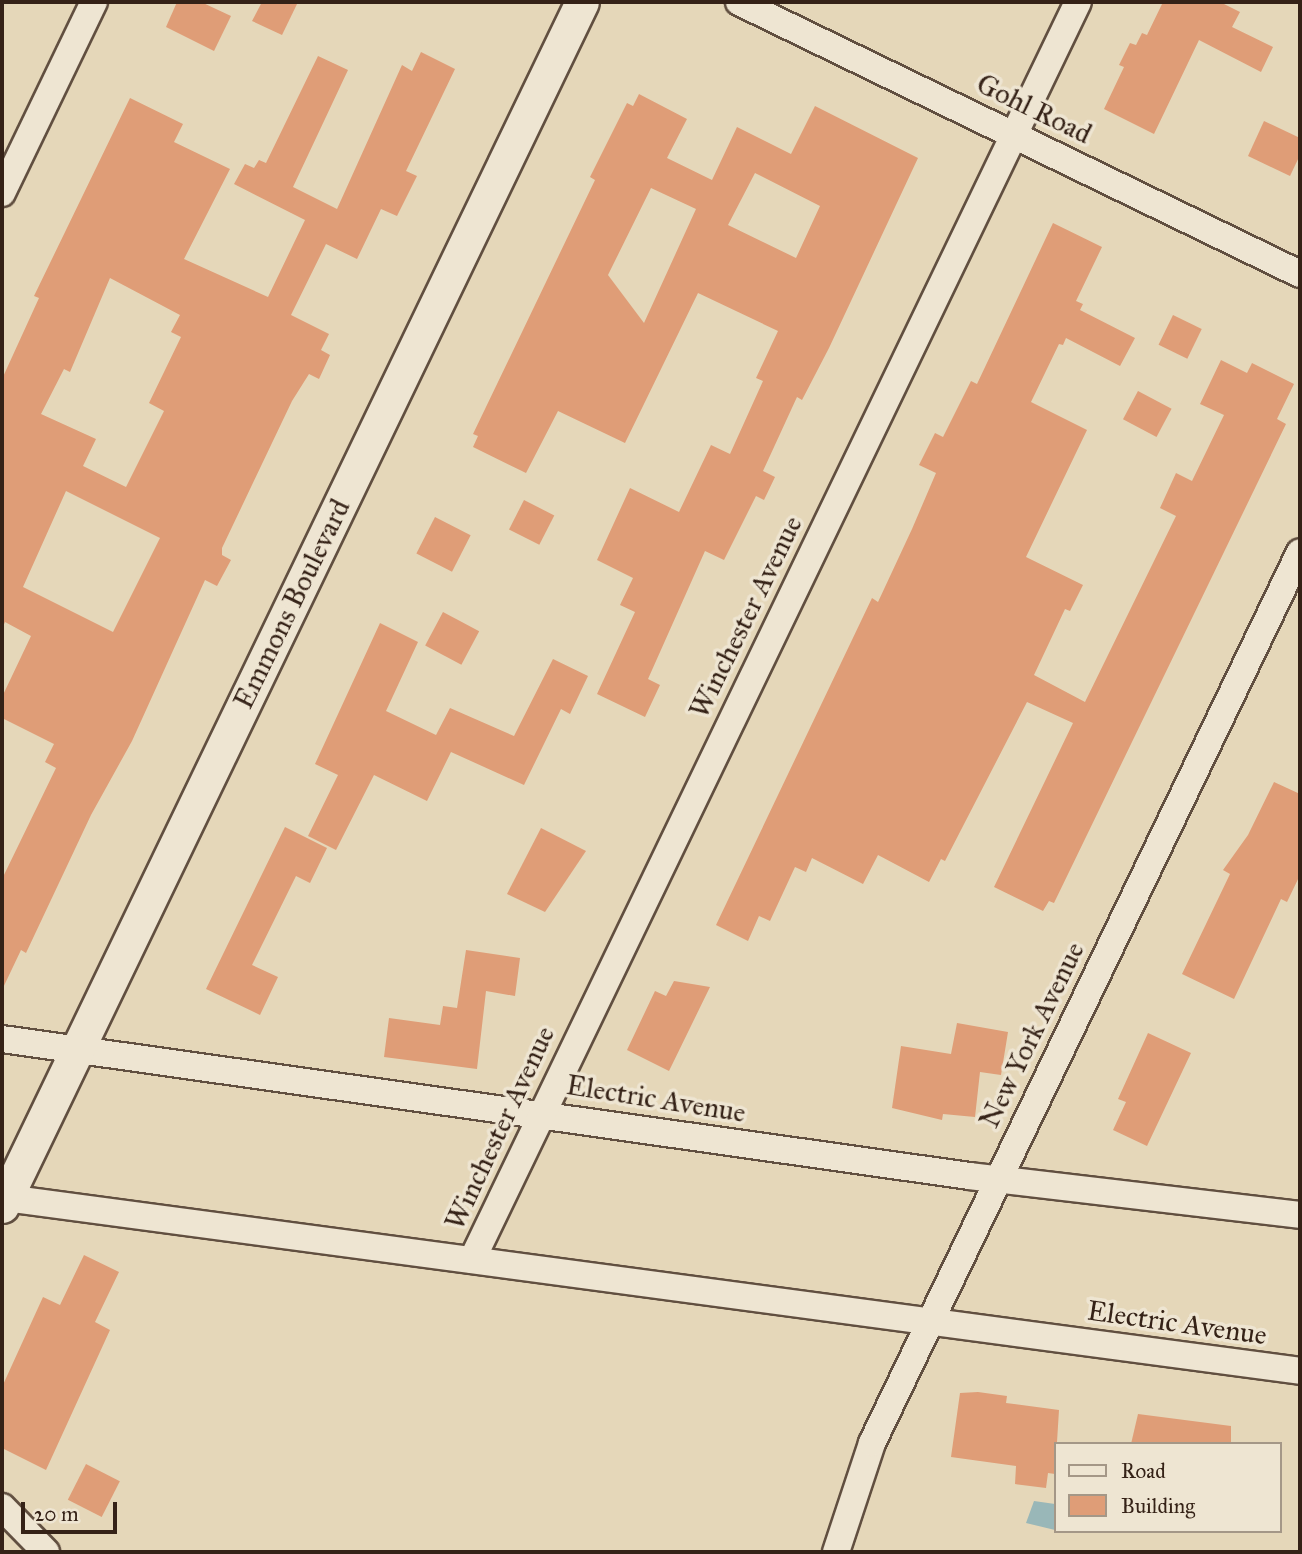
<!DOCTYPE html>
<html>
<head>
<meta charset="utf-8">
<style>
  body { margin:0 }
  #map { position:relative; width:1302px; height:1554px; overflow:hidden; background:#e5d7b9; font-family:"IM FELL Great Primer",serif }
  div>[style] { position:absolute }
  .water>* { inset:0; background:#99b7b8 }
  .building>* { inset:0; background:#df9d77; transform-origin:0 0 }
  .roads { filter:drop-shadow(2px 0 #614f40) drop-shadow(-2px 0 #614f40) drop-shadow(0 2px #614f40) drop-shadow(0 -2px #614f40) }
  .minor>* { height:26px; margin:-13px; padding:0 13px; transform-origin:13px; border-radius:13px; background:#eee5d2 }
  .tertiary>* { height:33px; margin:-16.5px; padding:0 16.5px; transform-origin:16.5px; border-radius:16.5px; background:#eee5d2 }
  span { translate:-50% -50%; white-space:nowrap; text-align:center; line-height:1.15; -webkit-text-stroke:7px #eee5d2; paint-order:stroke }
  .street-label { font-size:28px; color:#352217 }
  .frame { position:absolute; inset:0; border:4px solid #352217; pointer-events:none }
  .legend { position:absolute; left:1054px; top:1442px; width:228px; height:91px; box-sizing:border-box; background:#eee5d2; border:2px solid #a49787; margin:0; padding:9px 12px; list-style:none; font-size:21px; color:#352217 }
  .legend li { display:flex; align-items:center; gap:14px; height:35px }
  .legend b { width:35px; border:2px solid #a49787 }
  .scale { position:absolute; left:21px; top:1502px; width:96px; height:32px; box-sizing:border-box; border:4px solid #352217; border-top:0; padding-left:9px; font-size:21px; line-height:24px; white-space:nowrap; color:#352217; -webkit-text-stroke:5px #eee5d2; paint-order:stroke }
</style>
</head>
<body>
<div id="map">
  <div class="water">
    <i style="clip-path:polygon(1034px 1501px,1055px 1504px,1055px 1530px,1026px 1523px)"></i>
  </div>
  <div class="building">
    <i style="clip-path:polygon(177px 2px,201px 2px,231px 16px,214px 51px,166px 27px)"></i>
    <i style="clip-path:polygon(262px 2px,298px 2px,282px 35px,252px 21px)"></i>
    <i style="clip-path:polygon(1163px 2px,1220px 2px,1240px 12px,1232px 27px,1273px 47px,1261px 72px,1199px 40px,1154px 134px,1104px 109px,1124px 67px,1119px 65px,1130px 43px,1136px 45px,1142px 33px,1147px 35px)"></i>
    <i style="clip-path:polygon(evenodd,421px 52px,455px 69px,406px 171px,417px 176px,397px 216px,381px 209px,357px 259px,326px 244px,291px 315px,329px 334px,321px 350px,330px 355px,319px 379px,309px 374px,292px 401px,222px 548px,222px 555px,231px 560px,217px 586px,205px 580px,132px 741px,91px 815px,26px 953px,21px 950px,2px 990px,2px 879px,56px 768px,45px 762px,54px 744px,2px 718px,2px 697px,31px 636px,5px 622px,2px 629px,2px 379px,39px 298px,34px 296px,130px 98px,183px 124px,174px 142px,230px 169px,184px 259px,268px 297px,305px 220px,234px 184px,245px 164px,254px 168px,259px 160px,266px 163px,318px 56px,348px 70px,293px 187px,337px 209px,402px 65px,412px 71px,421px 52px,110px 278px,180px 315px,171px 332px,181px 337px,149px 403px,164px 411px,126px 487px,83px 466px,96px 439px,41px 414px,64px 369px,70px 372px,110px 278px,421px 52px,66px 491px,160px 538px,113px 632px,23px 587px,66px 491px)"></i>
    <i style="clip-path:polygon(evenodd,639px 94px,687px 119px,667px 158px,712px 180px,737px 127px,791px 154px,815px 106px,918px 158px,829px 348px,802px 400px,797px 397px,763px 471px,775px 477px,764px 500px,756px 496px,724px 560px,705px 551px,648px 679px,660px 685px,645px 717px,597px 694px,635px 612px,620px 605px,633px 578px,597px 560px,630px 488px,679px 512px,711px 445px,730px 454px,763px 381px,756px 378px,778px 331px,698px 293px,625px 443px,558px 411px,526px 473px,473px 447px,478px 436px,473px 434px,595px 180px,590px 177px,627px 103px,633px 106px,639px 94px,755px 173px,820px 206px,796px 258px,728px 225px,755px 173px,639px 94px,651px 188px,696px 209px,644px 323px,608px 275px,651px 188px)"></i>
    <i style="clip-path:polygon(1264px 121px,1300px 138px,1300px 155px,1290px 176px,1248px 156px)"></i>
    <i style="clip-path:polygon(1053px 223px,1102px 247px,1076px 301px,1083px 304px,1080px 310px,1135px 338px,1120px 366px,1066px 338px,1063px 345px,1059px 344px,1031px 402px,1087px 430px,1026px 557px,1083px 585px,1070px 611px,1065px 609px,1034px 675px,1085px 702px,1176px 516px,1160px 508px,1176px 473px,1192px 481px,1224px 415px,1200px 404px,1221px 360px,1247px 373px,1252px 363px,1294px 384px,1277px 419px,1286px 424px,1054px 903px,1049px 901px,1043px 911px,994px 887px,1073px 723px,1027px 702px,945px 861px,941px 859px,929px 882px,878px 855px,863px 884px,812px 858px,806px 872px,795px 867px,770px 921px,759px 916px,748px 941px,716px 925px,872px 598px,878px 602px,912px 529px,936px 473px,919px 465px,935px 433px,943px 437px,971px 381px,977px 384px)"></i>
    <i style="left:1173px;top:315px;width:32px;height:33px;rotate:26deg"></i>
    <i style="left:1138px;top:391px;width:38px;height:32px;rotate:28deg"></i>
    <i style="left:524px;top:500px;width:34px;height:33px;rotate:27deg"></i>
    <i style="left:435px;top:517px;width:40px;height:41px;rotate:27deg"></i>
    <i style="left:443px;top:612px;width:41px;height:38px;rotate:28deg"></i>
    <i style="clip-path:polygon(380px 623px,418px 642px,386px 711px,436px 735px,450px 708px,514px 736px,553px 659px,588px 676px,570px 714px,561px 709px,524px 785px,451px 752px,427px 801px,374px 775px,336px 850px,308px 836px,338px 775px,315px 764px)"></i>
    <i style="clip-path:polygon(1274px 782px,1300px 794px,1300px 875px,1287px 902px,1281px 899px,1234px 999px,1182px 974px,1230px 874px,1223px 870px,1248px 835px)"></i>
    <i style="clip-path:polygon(285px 827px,327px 848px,310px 883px,296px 876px,252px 965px,278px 977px,260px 1015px,206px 989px)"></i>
    <i style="clip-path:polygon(541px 828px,586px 851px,545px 912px,507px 894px)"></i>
    <i style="clip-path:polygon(466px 950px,520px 958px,515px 996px,486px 991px,477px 1069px,384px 1057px,389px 1018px,440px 1025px,443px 1006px,457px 1008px)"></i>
    <i style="clip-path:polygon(674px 981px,710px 987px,669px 1071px,627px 1050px,655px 991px,666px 996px)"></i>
    <i style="clip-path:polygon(957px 1023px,1008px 1032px,1001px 1075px,980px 1072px,975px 1117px,943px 1114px,942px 1120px,892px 1108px,901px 1046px,951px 1054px)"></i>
    <i style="clip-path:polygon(1148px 1033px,1191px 1053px,1147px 1146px,1113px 1130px,1126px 1102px,1118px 1099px)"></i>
    <i style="clip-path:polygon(84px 1255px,119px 1272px,95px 1322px,110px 1330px,46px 1470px,2px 1448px,2px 1387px,43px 1297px,60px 1305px)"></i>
    <i style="clip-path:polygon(978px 1392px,1007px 1396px,1006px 1403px,1059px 1410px,1055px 1474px,1048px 1473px,1046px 1488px,1015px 1484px,1016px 1466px,951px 1457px,960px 1393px)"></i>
    <i style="clip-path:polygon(1138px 1414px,1231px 1426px,1231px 1444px,1131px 1444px)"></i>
    <i style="left:86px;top:1464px;width:38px;height:40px;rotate:27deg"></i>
  </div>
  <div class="roads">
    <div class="minor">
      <i style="left:739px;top:2px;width:623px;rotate:25.87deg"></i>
      <i style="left:2px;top:193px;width:212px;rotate:-64.3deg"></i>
      <i style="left:2px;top:1039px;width:977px;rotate:8.06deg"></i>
      <i style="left:969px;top:1176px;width:333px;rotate:6.7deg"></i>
      <i style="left:6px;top:1198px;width:1306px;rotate:7.61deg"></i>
      <i style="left:472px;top:1260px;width:1396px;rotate:-64.28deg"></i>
      <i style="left:2px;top:1507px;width:63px;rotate:45.6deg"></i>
      <i style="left:836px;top:1552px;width:115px;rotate:-71.7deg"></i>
      <i style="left:872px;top:1443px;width:988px;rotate:-64.34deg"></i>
    </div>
    <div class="tertiary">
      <i style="left:2px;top:1206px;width:1336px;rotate:-64.28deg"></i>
    </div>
  </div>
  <div class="street-label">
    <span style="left:1034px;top:109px;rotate:26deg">Gohl Road</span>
    <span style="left:292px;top:604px;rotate:-64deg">Emmons Boulevard</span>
    <span style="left:746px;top:617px;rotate:-64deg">Winchester Avenue</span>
    <span style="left:1032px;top:1035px;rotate:-64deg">New York Avenue</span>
    <span style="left:656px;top:1099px;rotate:9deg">Electric Avenue</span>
    <span style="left:500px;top:1128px;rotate:-65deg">Winchester Avenue</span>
    <span style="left:1177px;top:1323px;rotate:8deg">Electric Avenue</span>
  </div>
  <div class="frame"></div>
  <ul class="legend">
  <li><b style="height:9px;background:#eee5d2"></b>Road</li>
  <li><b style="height:19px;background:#df9d77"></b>Building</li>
  </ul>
  <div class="scale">20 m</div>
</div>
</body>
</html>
